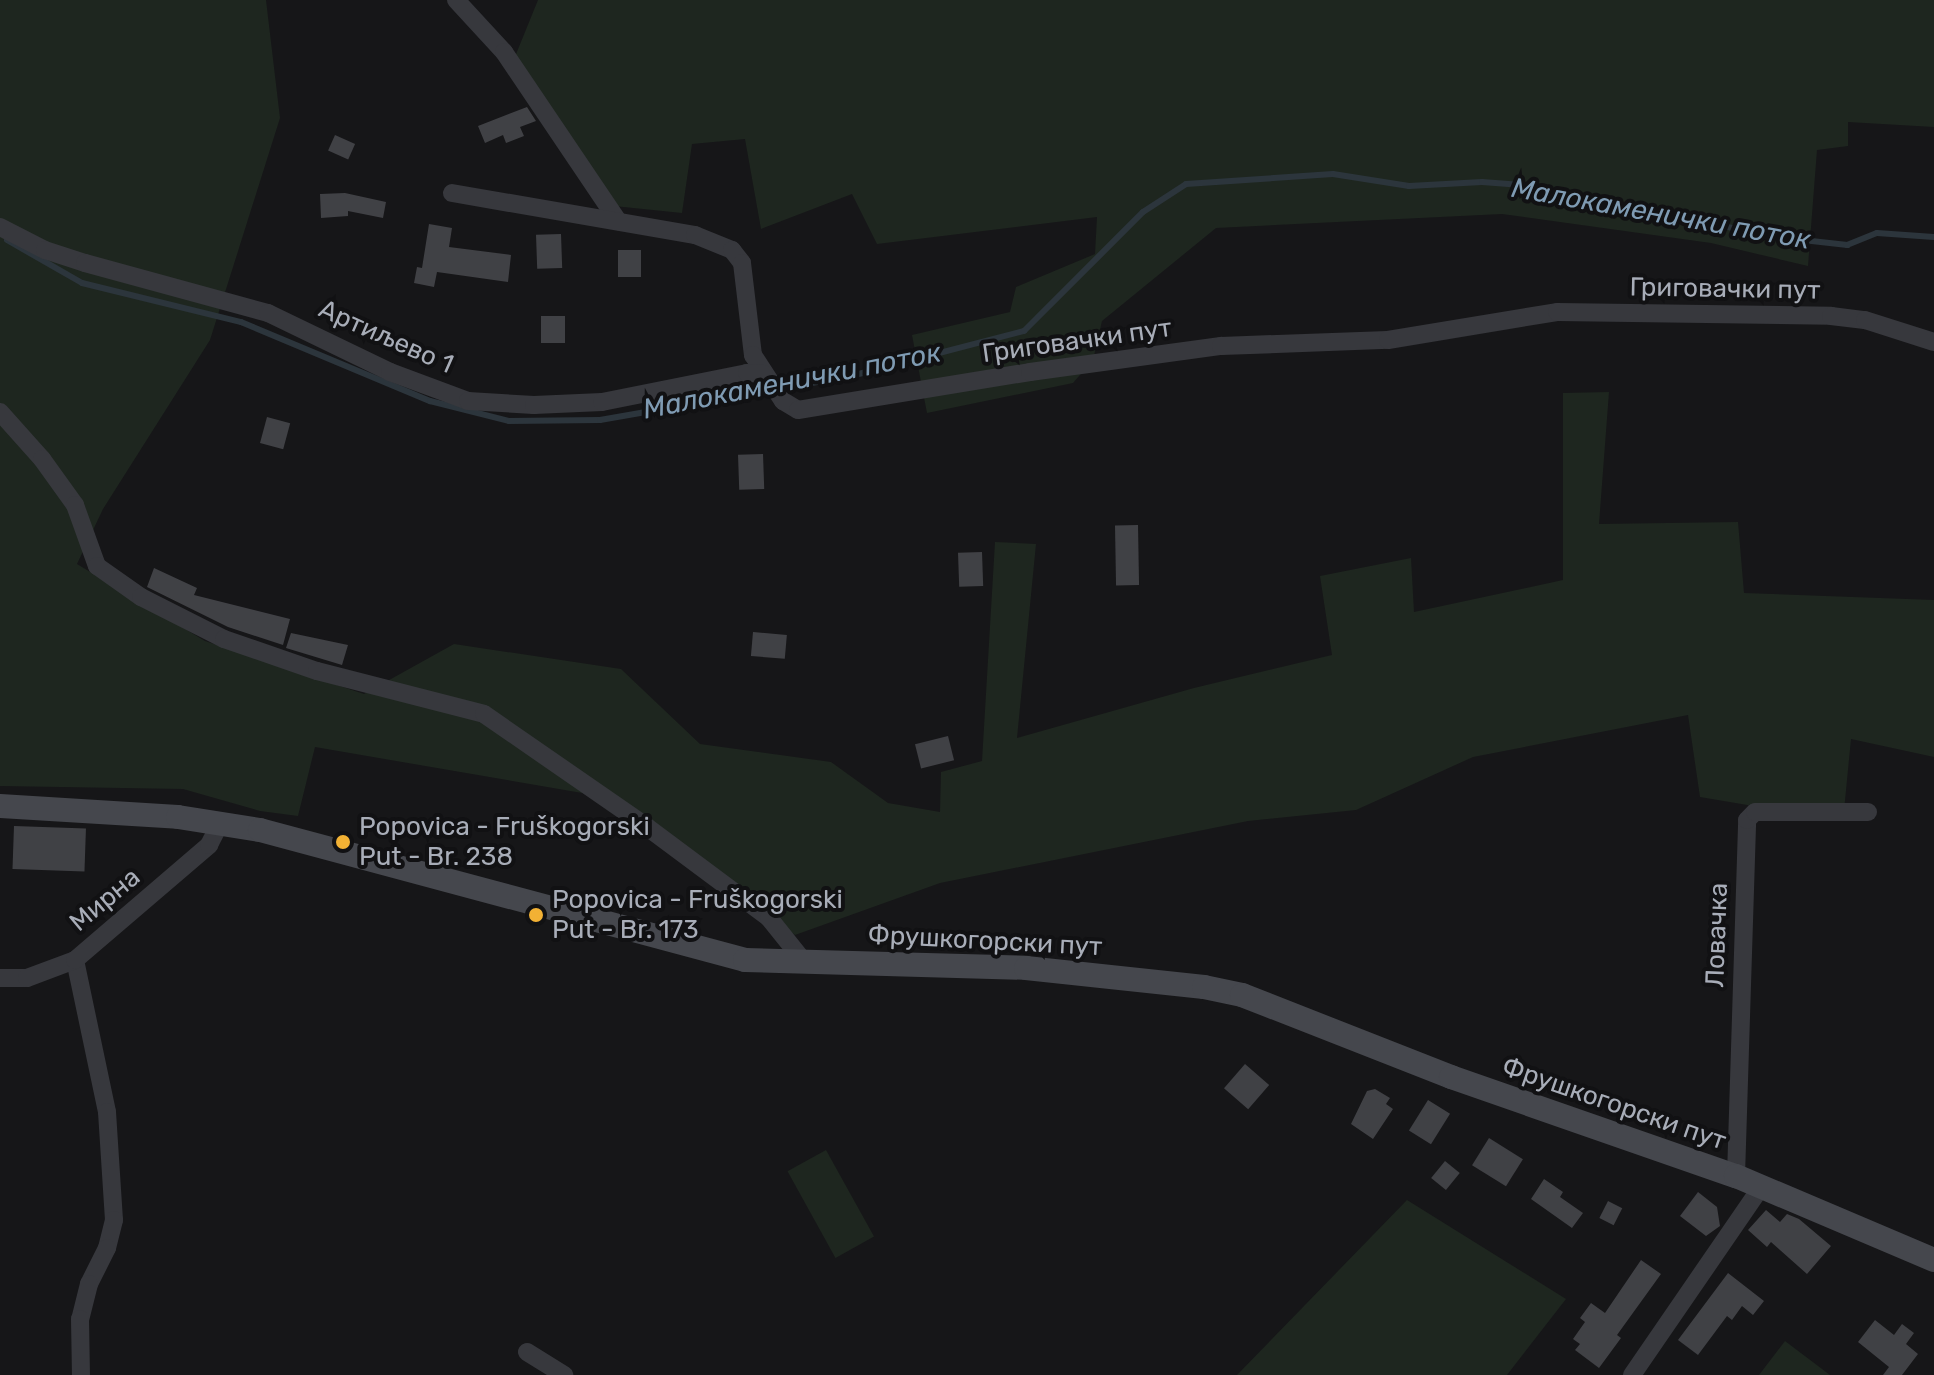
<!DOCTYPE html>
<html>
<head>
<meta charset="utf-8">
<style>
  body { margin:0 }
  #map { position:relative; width:1934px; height:1375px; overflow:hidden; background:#161618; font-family:Rubik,sans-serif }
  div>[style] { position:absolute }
  .green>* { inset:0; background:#1e261f; transform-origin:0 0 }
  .stream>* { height:6px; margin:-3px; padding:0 3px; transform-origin:3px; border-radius:3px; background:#2c353c }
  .building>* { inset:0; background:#404145; transform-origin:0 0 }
  .street>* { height:18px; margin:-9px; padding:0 9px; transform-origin:9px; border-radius:9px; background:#37383d }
  .secondary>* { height:24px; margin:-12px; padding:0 12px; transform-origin:12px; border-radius:12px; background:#45474d }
  .dots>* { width:22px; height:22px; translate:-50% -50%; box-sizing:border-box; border:4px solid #111113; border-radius:50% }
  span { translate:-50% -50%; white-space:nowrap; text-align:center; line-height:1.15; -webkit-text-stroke:8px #111113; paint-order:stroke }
  .street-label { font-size:26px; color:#a8adb8 }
  .poi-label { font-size:26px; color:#a8adb8 }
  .left { translate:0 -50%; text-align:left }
  .water-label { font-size:28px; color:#7f9bb3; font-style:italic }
</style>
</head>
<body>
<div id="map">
  <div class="green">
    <i style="clip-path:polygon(0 0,266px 0,280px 118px,210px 340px,103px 509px,77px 564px,205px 641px,364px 694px,454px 644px,621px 669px,700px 744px,831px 762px,888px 803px,940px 812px,941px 772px,982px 761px,995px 542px,1036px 544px,1017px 738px,1194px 688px,1332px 655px,1320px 576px,1411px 558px,1414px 612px,1563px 580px,1563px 393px,1609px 392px,1599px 524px,1738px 522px,1744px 593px,1934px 600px,1934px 757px,1851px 739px,1843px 821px,1700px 797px,1688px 715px,1473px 757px,1356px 810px,1248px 821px,940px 883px,795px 935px,617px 799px,315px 747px,298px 816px,260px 811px,183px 789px,0 786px)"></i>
    <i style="clip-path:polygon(538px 0,1934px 0,1934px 127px,1848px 122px,1848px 146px,1817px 150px,1808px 266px,1711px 243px,1502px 214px,1216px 228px,1102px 321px,1093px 360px,1073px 383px,927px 413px,912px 335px,1010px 312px,1016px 287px,1095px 254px,1097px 217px,877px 244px,852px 194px,761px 229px,745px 139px,692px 144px,682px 213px,614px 206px,512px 64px)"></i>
    <i style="left:826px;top:1150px;width:99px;height:44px;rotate:61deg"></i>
    <i style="clip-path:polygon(1407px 1200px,1566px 1299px,1507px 1375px,1237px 1375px)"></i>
    <i style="clip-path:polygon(1785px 1341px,1830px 1375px,1759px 1375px)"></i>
  </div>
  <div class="stream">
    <i style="left:7px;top:240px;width:86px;rotate:29.8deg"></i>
    <i style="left:82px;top:283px;width:164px;rotate:13.8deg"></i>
    <i style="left:241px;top:322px;width:205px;rotate:22.7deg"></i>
    <i style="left:430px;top:401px;width:81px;rotate:14.2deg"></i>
    <i style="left:509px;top:421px;width:91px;rotate:-0.6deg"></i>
    <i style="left:600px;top:420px;width:255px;rotate:-9.9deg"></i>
    <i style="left:851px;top:376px;width:179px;rotate:-14.6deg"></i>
    <i style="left:1024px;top:331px;width:168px;rotate:-45deg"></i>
    <i style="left:1143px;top:212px;width:51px;rotate:-33.1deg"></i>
    <i style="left:1186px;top:184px;width:147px;rotate:-3.9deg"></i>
    <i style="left:1333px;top:174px;width:77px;rotate:9deg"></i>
    <i style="left:1409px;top:186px;width:73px;rotate:-3.1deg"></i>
    <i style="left:1482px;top:182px;width:40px;rotate:4.3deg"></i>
    <i style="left:1522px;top:185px;width:42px;rotate:22.3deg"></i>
    <i style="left:1561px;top:201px;width:122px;rotate:6.6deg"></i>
    <i style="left:1682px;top:215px;width:80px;rotate:14.6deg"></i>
    <i style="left:1759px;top:235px;width:89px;rotate:6.5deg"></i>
    <i style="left:1847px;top:245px;width:32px;rotate:-22deg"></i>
    <i style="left:1877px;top:233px;width:57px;rotate:4deg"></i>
  </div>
  <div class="building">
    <i style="clip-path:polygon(527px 107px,536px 121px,520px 127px,524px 136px,506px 143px,503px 135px,485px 143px,478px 126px)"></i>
    <i style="left:335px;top:135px;width:22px;height:17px;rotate:24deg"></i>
    <i style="clip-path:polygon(345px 193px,386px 202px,383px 218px,348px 211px,348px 216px,321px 218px,320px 194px)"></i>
    <i style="clip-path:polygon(429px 224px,452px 228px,449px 247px,511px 255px,508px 282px,437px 272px,434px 287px,414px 283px,417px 267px,422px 268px)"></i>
    <i style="left:561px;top:234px;width:34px;height:25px;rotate:88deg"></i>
    <i style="left:618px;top:250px;width:23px;height:27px"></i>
    <i style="left:541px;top:316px;width:24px;height:27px"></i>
    <i style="left:267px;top:417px;width:24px;height:27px;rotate:15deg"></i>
    <i style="left:763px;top:454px;width:35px;height:25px;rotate:88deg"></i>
    <i style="left:1138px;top:525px;width:60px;height:23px;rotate:89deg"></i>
    <i style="left:982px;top:552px;width:34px;height:24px;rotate:88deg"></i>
    <i style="clip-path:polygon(154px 568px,197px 588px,194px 595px,290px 619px,283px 645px,228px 627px,147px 587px)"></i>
    <i style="left:753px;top:632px;width:34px;height:24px;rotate:5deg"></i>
    <i style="clip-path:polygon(291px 633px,348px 645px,342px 665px,286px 648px)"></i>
    <i style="left:948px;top:736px;width:25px;height:34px;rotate:76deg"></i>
    <i style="left:14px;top:826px;width:72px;height:43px;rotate:2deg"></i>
    <i style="left:1245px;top:1064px;width:32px;height:32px;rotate:41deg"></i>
    <i style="clip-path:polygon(1375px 1089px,1390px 1098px,1386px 1104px,1393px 1109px,1373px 1139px,1351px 1124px,1367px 1091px)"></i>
    <i style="left:1428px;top:1100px;width:26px;height:36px;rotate:32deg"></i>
    <i style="left:1489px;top:1138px;width:40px;height:32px;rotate:32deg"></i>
    <i style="left:1445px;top:1161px;width:19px;height:22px;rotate:39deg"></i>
    <i style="clip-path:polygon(1544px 1179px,1563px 1192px,1560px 1197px,1583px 1213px,1572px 1228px,1531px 1199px)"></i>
    <i style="clip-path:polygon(1698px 1192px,1717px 1207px,1720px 1226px,1706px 1236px,1680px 1216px)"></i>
    <i style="left:1608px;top:1201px;width:16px;height:19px;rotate:27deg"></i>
    <i style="clip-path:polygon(1766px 1210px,1780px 1222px,1787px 1214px,1799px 1219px,1831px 1246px,1807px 1274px,1771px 1242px,1767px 1247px,1748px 1230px)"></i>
    <i style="clip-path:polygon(1641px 1260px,1661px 1274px,1617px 1335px,1621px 1338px,1599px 1368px,1575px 1350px,1580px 1344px,1573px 1339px,1585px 1322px,1580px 1318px,1591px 1303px,1605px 1313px)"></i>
    <i style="clip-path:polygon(1728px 1273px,1764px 1301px,1753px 1315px,1742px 1306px,1732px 1320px,1727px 1316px,1698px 1355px,1678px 1340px)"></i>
    <i style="clip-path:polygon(1875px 1320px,1894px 1335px,1902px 1324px,1914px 1333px,1906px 1344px,1918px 1354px,1902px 1375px,1883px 1375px,1889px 1367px,1858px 1342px)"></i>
  </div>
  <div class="street">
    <i style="left:456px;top:0;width:71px;rotate:47.3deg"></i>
    <i style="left:504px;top:52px;width:204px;rotate:56deg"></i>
    <i style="left:452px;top:193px;width:247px;rotate:9.8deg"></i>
    <i style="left:695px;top:235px;width:40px;rotate:22deg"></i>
    <i style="left:732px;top:250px;width:16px;rotate:52deg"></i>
    <i style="left:742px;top:263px;width:93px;rotate:83.2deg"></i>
    <i style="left:753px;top:355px;width:55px;rotate:56.9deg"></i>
    <i style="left:783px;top:401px;width:17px;rotate:31deg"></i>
    <i style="left:798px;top:410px;width:235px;rotate:-9.3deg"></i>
    <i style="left:1030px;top:372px;width:193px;rotate:-7.8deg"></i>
    <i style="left:1221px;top:346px;width:167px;rotate:-2.1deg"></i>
    <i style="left:1388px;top:340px;width:171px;rotate:-9.4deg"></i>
    <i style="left:1557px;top:312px;width:274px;rotate:0.8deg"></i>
    <i style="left:1831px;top:316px;width:34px;rotate:7deg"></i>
    <i style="left:1865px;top:320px;width:72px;rotate:17.7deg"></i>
    <i style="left:0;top:227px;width:51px;rotate:27.1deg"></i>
    <i style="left:45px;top:250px;width:42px;rotate:18deg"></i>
    <i style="left:85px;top:263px;width:190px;rotate:15.3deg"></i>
    <i style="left:268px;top:313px;width:136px;rotate:25.8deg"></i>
    <i style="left:390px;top:372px;width:83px;rotate:20.4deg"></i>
    <i style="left:468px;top:401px;width:66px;rotate:3.5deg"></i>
    <i style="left:534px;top:405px;width:68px;rotate:-2.5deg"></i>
    <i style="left:602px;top:402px;width:148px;rotate:-11.3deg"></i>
    <i style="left:747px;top:373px;width:17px;rotate:3deg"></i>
    <i style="left:0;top:412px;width:63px;rotate:48.2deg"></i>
    <i style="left:42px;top:459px;width:57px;rotate:54.3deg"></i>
    <i style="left:75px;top:505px;width:65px;rotate:70.2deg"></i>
    <i style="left:97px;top:566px;width:54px;rotate:35.2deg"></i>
    <i style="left:141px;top:597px;width:93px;rotate:26.8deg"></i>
    <i style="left:224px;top:639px;width:98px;rotate:19deg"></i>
    <i style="left:317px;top:671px;width:172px;rotate:14.4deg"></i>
    <i style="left:484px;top:714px;width:198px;rotate:34.7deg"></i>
    <i style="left:647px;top:827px;width:152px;rotate:36.7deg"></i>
    <i style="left:769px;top:918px;width:53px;rotate:51.2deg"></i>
    <i style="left:75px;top:960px;width:155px;rotate:78.1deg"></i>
    <i style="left:107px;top:1112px;width:108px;rotate:86.3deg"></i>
    <i style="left:114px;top:1220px;width:29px;rotate:104deg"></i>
    <i style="left:107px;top:1248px;width:40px;rotate:116.6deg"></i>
    <i style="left:89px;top:1284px;width:36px;rotate:104deg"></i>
    <i style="left:80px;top:1319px;width:56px;rotate:89deg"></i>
    <i style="left:0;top:978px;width:27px"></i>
    <i style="left:27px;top:978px;width:51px;rotate:-20.6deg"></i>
    <i style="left:75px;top:960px;width:177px;rotate:-40.6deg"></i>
    <i style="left:209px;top:845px;width:25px;rotate:-63deg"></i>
    <i style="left:1736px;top:1176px;width:356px;rotate:-88.2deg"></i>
    <i style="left:1747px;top:820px;width:11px;rotate:-45deg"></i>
    <i style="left:1755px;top:812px;width:113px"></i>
    <i style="left:527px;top:1352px;width:44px;rotate:31.9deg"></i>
    <i style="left:1632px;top:1375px;width:229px;rotate:-55.5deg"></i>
  </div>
  <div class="secondary">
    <i style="left:0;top:806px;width:178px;rotate:3.5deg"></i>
    <i style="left:178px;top:817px;width:83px;rotate:9deg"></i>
    <i style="left:260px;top:830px;width:502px;rotate:15deg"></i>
    <i style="left:745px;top:960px;width:281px;rotate:1.6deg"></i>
    <i style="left:1026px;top:968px;width:179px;rotate:6.1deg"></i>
    <i style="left:1204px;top:987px;width:39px;rotate:12deg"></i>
    <i style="left:1242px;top:995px;width:225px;rotate:21.4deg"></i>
    <i style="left:1451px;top:1077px;width:302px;rotate:19.2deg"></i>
    <i style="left:1736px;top:1176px;width:215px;rotate:23deg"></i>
  </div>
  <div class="dots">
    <i style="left:343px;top:842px;background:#f2b134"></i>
    <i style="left:536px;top:915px;background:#f2b134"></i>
  </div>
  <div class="street-label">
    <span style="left:1725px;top:289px;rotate:1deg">Григовачки пут</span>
    <span style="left:386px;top:337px;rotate:24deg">Артиљево 1</span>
    <span style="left:1077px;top:341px;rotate:-8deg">Григовачки пут</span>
    <span style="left:105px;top:900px;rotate:-40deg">Мирна</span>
    <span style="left:1717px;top:935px;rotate:-88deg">Ловачка</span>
    <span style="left:985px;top:941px;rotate:3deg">Фрушкогорски пут</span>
    <span style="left:1614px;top:1104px;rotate:19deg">Фрушкогорски пут</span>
  </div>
  <div class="poi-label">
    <span class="left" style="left:359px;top:842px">Popovica - Fruškogorski<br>Put - Br. 238</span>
    <span class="left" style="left:552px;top:915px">Popovica - Fruškogorski<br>Put - Br. 173</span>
  </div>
  <div class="water-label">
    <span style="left:1661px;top:214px;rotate:10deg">Малокаменички поток</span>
    <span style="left:792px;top:381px;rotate:-11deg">Малокаменички поток</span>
  </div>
</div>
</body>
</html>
